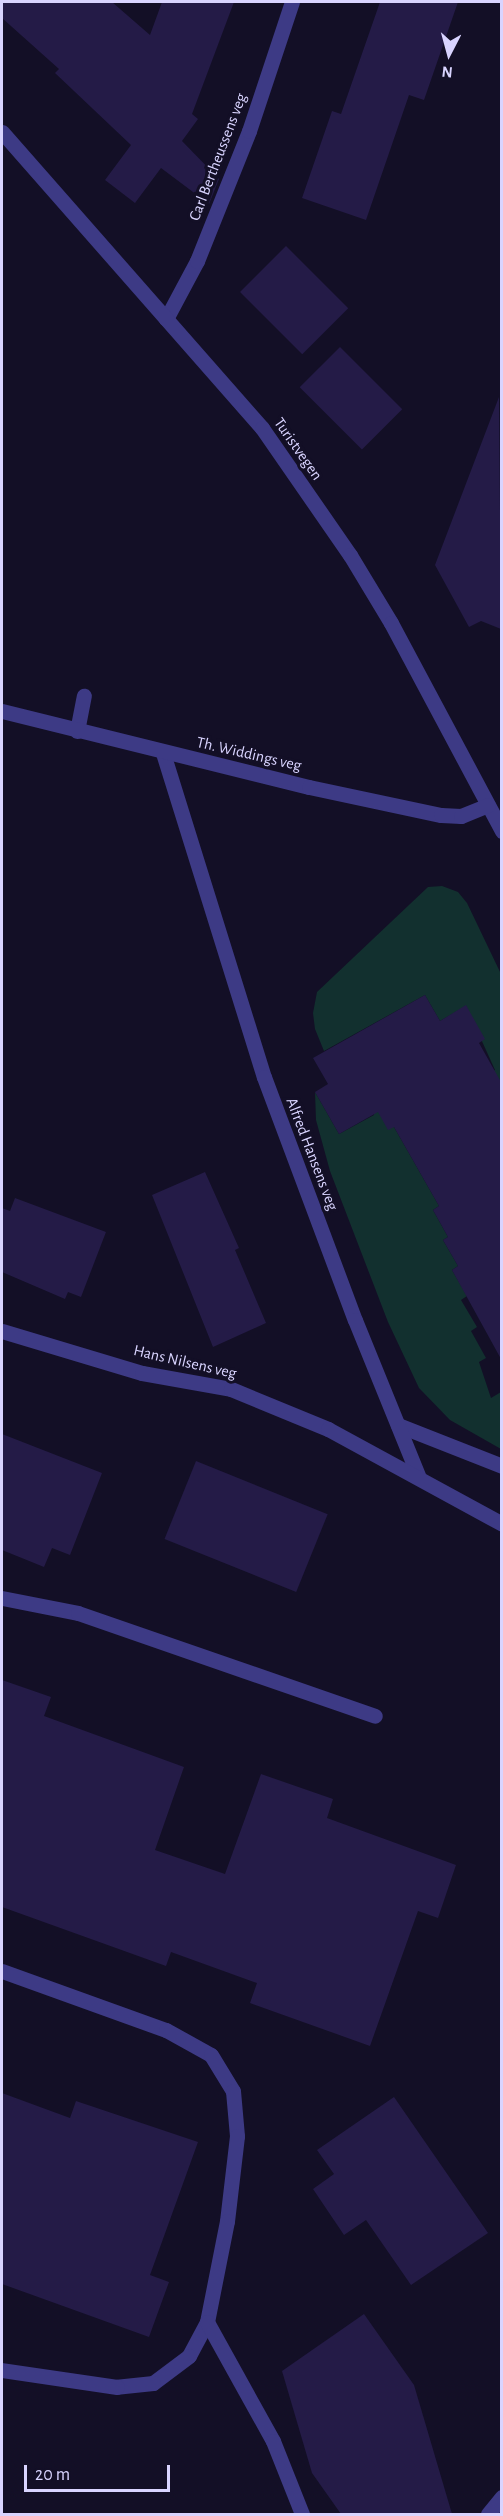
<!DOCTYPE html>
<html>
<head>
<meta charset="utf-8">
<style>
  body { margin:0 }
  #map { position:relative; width:503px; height:2516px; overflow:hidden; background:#130f26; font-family:"Alegreya Sans",sans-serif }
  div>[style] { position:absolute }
  .green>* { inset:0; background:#12302f }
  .building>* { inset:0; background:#241b47; transform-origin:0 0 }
  .service>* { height:15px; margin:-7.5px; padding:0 7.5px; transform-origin:7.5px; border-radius:7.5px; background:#3d3a85 }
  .minor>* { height:15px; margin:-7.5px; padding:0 7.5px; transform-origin:7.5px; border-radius:7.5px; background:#3d3a85 }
  .tertiary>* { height:15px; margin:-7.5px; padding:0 7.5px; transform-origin:7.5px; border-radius:7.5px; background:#3d3a85 }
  span { translate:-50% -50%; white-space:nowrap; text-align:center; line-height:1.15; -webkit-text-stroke:6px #130f26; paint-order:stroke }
  .street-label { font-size:16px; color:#d9d4ff }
  .frame { position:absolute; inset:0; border:3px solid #d9d4ff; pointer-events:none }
  .north { position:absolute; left:419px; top:24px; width:60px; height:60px; -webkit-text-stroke:4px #130f26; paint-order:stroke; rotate:186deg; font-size:16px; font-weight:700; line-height:24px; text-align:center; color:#d9d4ff }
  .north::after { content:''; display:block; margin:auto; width:21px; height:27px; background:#d9d4ff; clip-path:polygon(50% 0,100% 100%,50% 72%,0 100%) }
  .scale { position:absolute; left:24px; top:2465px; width:146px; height:27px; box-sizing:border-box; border:3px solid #d9d4ff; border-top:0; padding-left:8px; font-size:18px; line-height:21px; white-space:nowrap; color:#d9d4ff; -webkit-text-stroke:4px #130f26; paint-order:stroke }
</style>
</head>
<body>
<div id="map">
  <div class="green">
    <i style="clip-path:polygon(442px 886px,458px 892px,467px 903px,501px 974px,501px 1095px,489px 1073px,495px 1070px,466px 1006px,440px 1021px,425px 995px,324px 1051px,315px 1029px,313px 1013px,317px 992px,428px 887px)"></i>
    <i style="clip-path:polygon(315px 1092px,339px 1134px,374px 1115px,373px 1102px,394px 1127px,439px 1206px,433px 1210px,448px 1237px,443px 1240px,458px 1266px,452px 1270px,467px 1296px,461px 1300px,477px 1327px,471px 1331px,486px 1358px,479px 1362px,491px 1398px,501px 1392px,501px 1449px,450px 1420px,419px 1388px,388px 1322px,330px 1171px,316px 1120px)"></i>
  </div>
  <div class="building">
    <i style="clip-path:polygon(2px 2px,112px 2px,150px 35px,162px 2px,234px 2px,192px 114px,198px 119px,182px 141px,219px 179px,209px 204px,161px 168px,135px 203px,105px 180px,131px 145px,55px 73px,59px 69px,2px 18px)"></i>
    <i style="clip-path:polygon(380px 2px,458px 2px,424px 100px,409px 95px,366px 220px,302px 198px,332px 111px,341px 114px)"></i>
    <i style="left:286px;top:246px;width:88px;height:65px;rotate:45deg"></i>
    <i style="left:340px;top:347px;width:88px;height:57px;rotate:45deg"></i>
    <i style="clip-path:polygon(499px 397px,501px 629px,481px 621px,469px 627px,435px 565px)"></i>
    <i style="clip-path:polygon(425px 995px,440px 1021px,466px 1005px,485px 1039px,479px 1043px,501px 1082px,501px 1359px,452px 1270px,458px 1266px,443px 1240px,448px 1237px,433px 1210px,439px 1206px,394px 1127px,388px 1130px,378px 1112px,339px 1134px,315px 1092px,328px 1084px,313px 1058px)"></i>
    <i style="clip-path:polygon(205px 1172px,239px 1248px,235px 1250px,266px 1323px,213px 1347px,152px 1195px)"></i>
    <i style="clip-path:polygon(15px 1198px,106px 1232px,81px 1297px,68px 1292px,65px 1299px,2px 1272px,2px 1208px,10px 1211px)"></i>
    <i style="clip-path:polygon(2px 1434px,102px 1473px,70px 1555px,52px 1548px,44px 1567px,2px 1550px)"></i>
    <i style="left:196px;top:1461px;width:142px;height:84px;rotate:22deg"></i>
    <i style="clip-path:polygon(2px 1680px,51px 1697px,44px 1716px,184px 1767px,155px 1850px,225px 1874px,261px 1774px,333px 1799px,327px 1818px,456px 1865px,438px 1918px,418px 1911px,370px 2046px,250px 2003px,257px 1983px,171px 1952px,166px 1966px,2px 1907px)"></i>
    <i style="clip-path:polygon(2px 2093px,70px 2118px,76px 2101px,198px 2142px,150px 2275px,169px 2282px,149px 2337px,2px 2284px)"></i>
    <i style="clip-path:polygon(394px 2097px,488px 2233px,411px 2285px,366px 2220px,344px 2235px,313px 2189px,334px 2174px,317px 2150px)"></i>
    <i style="clip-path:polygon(364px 2314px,414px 2385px,452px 2514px,341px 2514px,312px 2473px,282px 2371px)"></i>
  </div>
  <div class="service">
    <i style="left:77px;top:731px;width:36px;rotate:-79deg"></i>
    <i style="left:398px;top:1425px;width:112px;rotate:21.5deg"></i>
    <i style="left:2px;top:1598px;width:77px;rotate:11.2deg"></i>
    <i style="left:78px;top:1613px;width:314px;rotate:19.1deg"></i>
    <i style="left:2px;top:1971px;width:174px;rotate:19.8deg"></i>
    <i style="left:166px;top:2030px;width:51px;rotate:29.1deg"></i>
    <i style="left:211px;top:2055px;width:42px;rotate:58.6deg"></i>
    <i style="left:233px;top:2091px;width:45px;rotate:84.9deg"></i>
    <i style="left:237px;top:2136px;width:86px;rotate:96.7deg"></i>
    <i style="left:227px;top:2221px;width:103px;rotate:101.2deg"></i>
    <i style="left:207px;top:2322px;width:38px;rotate:118deg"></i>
    <i style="left:189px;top:2356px;width:45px;rotate:143.1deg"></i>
    <i style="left:153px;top:2383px;width:36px;rotate:174deg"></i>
    <i style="left:117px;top:2387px;width:116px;rotate:-171.6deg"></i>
    <i style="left:207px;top:2322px;width:136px;rotate:61deg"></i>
    <i style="left:273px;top:2441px;width:79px;rotate:68.3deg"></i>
    <i style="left:488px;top:2514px;width:22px;rotate:-51deg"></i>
  </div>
  <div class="minor">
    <i style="left:166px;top:319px;width:66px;rotate:-61.9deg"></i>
    <i style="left:197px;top:261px;width:140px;rotate:-68.2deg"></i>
    <i style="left:249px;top:131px;width:136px;rotate:-71.6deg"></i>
    <i style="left:163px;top:753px;width:339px;rotate:72.7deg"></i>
    <i style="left:264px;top:1077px;width:259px;rotate:69.5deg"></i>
    <i style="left:355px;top:1320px;width:170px;rotate:67.9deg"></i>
    <i style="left:2px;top:1331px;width:146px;rotate:16.7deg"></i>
    <i style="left:142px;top:1373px;width:90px;rotate:10.2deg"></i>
    <i style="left:231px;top:1389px;width:105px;rotate:22.4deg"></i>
    <i style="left:328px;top:1429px;width:198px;rotate:28.6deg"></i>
  </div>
  <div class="tertiary">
    <i style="left:2px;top:132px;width:394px;rotate:48.7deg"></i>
    <i style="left:262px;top:428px;width:155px;rotate:55.3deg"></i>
    <i style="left:350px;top:555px;width:79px;rotate:58.9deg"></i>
    <i style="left:391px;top:623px;width:236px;rotate:61.9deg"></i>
    <i style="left:2px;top:711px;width:316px;rotate:13.9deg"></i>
    <i style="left:309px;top:787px;width:135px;rotate:12deg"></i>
    <i style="left:441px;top:815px;width:20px;rotate:3deg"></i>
    <i style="left:461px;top:816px;width:29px;rotate:-22deg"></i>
  </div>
  <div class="street-label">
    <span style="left:218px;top:157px;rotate:-69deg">Carl Bertheussens veg</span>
    <span style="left:298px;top:449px;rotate:55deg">Turistvegen</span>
    <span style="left:249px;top:754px;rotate:13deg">Th. Widdings veg</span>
    <span style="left:312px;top:1154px;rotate:69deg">Alfred Hansens veg</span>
    <span style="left:185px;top:1362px;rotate:13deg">Hans Nilsens veg</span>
  </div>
  <div class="frame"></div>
  <div class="north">N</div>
  <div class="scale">20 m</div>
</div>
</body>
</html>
